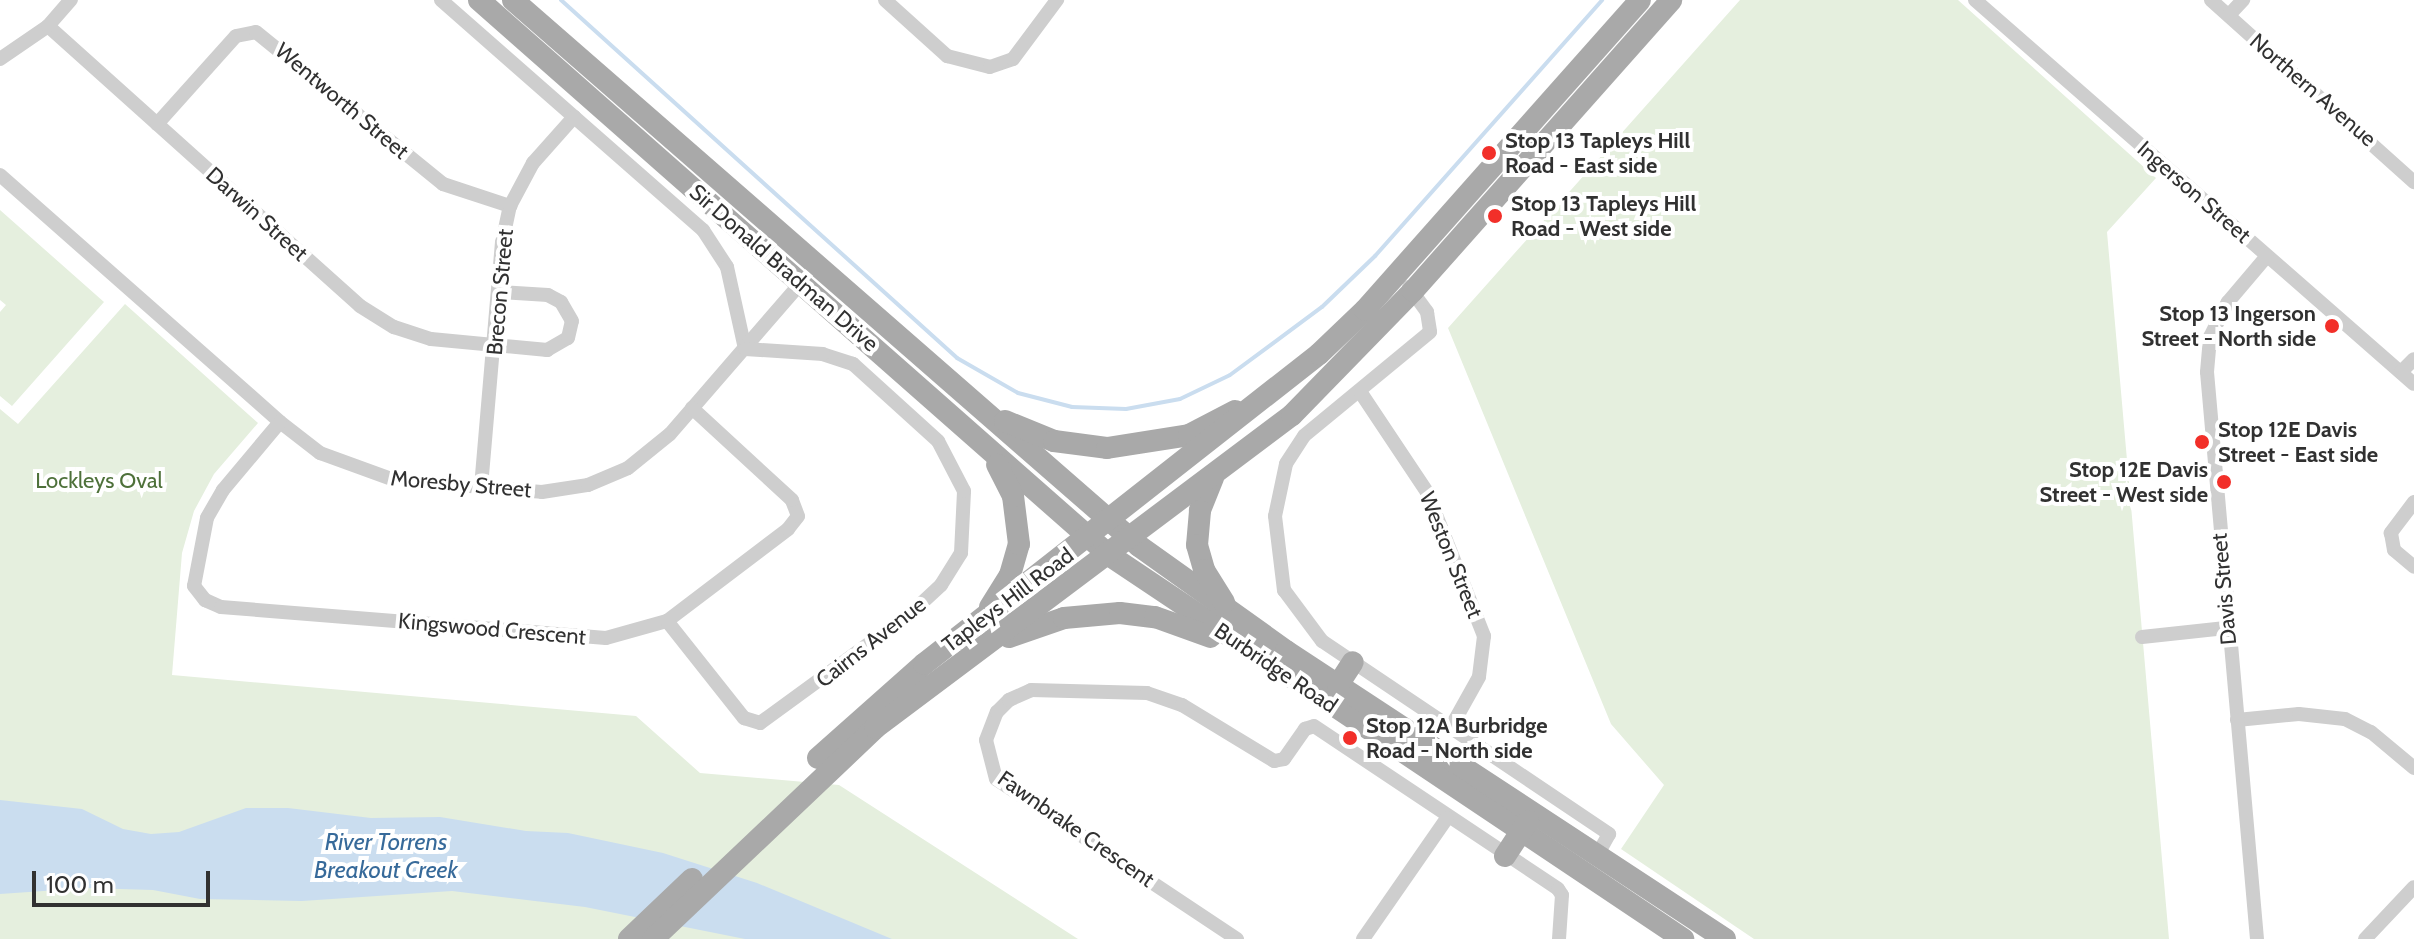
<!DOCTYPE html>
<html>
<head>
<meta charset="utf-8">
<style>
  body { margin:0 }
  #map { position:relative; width:2414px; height:939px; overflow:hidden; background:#fff; font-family:Cabin,sans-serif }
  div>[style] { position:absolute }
  .green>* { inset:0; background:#e5efde }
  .water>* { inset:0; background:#caddef }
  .stream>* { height:4px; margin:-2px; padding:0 2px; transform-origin:2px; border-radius:2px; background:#caddef }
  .street>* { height:14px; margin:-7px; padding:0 7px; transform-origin:7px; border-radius:7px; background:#cecece }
  .primary>* { height:22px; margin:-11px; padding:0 11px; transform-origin:11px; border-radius:11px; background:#a9a9a9 }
  .dots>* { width:22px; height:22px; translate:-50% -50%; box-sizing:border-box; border:4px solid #fff; border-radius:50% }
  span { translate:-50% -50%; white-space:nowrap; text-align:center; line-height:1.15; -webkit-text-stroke:8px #fff; paint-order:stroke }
  .street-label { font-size:22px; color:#313131 }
  .poi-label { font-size:22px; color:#313131; font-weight:700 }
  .left { translate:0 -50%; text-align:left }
  .right { translate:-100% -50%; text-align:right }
  .park-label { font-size:22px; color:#4e713a }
  .water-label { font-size:24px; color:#376a9a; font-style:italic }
  .scale { position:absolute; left:32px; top:871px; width:178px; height:36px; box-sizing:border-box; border:4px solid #313131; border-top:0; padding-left:10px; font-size:24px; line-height:28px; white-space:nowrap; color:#313131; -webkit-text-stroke:6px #fff; paint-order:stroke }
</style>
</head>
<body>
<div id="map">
  <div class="green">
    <i style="clip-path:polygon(1740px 0,1958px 0,2156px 178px,2107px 232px,2169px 939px,1754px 939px,1621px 849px,1664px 785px,1611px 724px,1448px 328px)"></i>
    <i style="clip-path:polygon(0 210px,104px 302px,12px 406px,0 396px,0 312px,6px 305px,0 300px)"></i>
    <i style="clip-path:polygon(125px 304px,258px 423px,214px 474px,194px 511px,182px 553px,172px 675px,636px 716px,700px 773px,839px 785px,1078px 939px,0 939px,0 409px,18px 424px)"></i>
  </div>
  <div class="water">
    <i style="clip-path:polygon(0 800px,82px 809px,123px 829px,151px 834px,179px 832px,246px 808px,288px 808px,371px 818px,440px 817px,526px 831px,568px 833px,663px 853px,757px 883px,892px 939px,745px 939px,585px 907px,452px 891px,302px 901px,200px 899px,153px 890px,87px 888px,0 894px)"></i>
  </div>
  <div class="stream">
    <i style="left:561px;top:0;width:534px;rotate:42.11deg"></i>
    <i style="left:957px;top:358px;width:70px;rotate:29.8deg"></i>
    <i style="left:1018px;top:393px;width:56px;rotate:14.5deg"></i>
    <i style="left:1072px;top:407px;width:54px;rotate:2.1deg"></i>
    <i style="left:1126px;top:409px;width:55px;rotate:-10.5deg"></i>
    <i style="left:1180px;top:399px;width:55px;rotate:-25.6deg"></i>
    <i style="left:1230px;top:375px;width:114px;rotate:-36.5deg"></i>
    <i style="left:1322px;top:307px;width:74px;rotate:-43.9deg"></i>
    <i style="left:1375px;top:256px;width:342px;rotate:-48.4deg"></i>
  </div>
  <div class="street">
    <i style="left:441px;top:0;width:349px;rotate:41.3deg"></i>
    <i style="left:703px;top:230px;width:44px;rotate:57deg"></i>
    <i style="left:727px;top:267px;width:84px;rotate:77.6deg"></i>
    <i style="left:885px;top:0;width:84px;rotate:42.1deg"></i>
    <i style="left:947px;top:56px;width:44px;rotate:14.3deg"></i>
    <i style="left:990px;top:67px;width:24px;rotate:-19deg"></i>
    <i style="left:1013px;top:59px;width:74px;rotate:-53.3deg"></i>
    <i style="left:1975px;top:0;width:583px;rotate:41.18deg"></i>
    <i style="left:2211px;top:0;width:273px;rotate:41.9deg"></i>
    <i style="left:2229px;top:15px;width:21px;rotate:-47deg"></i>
    <i style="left:48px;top:26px;width:419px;rotate:41.9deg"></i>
    <i style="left:360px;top:306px;width:40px;rotate:32deg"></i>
    <i style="left:394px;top:327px;width:39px;rotate:18deg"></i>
    <i style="left:431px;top:339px;width:117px;rotate:5.4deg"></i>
    <i style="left:547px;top:350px;width:24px;rotate:-30deg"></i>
    <i style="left:568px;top:338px;width:17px;rotate:-77deg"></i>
    <i style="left:572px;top:321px;width:22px;rotate:-120deg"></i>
    <i style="left:561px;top:302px;width:15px;rotate:-152deg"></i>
    <i style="left:548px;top:295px;width:49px;rotate:-176.5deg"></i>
    <i style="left:0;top:59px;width:58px;rotate:-34.5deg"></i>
    <i style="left:48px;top:26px;width:35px;rotate:-49deg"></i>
    <i style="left:157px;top:124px;width:118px;rotate:-48.1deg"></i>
    <i style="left:236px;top:36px;width:20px;rotate:-11deg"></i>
    <i style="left:256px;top:32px;width:241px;rotate:39.1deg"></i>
    <i style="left:443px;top:184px;width:71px;rotate:18.2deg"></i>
    <i style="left:0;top:175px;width:373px;rotate:41.4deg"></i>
    <i style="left:280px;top:422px;width:51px;rotate:37.8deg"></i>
    <i style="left:320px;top:453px;width:79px;rotate:20deg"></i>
    <i style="left:394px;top:480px;width:148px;rotate:4.6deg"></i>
    <i style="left:542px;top:492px;width:47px;rotate:-8.7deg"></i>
    <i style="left:588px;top:485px;width:43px;rotate:-23deg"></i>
    <i style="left:628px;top:468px;width:54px;rotate:-39deg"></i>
    <i style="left:670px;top:434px;width:200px;rotate:-49.1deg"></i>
    <i style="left:1409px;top:287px;width:31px;rotate:54deg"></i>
    <i style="left:1427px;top:312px;width:20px;rotate:81deg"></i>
    <i style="left:1430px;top:332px;width:163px;rotate:140.5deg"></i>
    <i style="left:1304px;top:436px;width:33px;rotate:123deg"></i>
    <i style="left:1286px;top:464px;width:53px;rotate:101.9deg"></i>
    <i style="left:1275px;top:516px;width:75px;rotate:83.1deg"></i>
    <i style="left:1284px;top:590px;width:64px;rotate:53.3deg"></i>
    <i style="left:1322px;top:641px;width:346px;rotate:33.9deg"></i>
    <i style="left:1609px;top:834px;width:23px;rotate:119deg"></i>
    <i style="left:2401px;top:372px;width:18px;rotate:-45deg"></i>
    <i style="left:1361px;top:393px;width:119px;rotate:56.3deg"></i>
    <i style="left:1427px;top:492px;width:155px;rotate:68.4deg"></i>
    <i style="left:1484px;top:636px;width:41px;rotate:97deg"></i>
    <i style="left:1479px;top:677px;width:57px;rotate:119.2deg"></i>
    <i style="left:280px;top:422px;width:89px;rotate:130deg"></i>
    <i style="left:223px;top:490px;width:32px;rotate:120deg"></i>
    <i style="left:207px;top:518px;width:69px;rotate:100.8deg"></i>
    <i style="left:194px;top:586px;width:18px;rotate:52deg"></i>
    <i style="left:205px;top:600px;width:17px;rotate:24deg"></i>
    <i style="left:221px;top:607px;width:386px;rotate:4.6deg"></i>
    <i style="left:606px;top:638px;width:63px;rotate:-15.6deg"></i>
    <i style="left:667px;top:621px;width:152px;rotate:-37.2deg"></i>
    <i style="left:788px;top:529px;width:16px;rotate:-52deg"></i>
    <i style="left:798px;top:516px;width:17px;rotate:-111deg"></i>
    <i style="left:792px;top:500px;width:136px;rotate:-137.4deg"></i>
    <i style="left:481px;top:487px;width:245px;rotate:-85.1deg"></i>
    <i style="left:502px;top:243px;width:38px;rotate:-78deg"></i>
    <i style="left:510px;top:206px;width:49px;rotate:-61.9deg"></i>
    <i style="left:533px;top:163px;width:62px;rotate:-48.3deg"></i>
    <i style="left:2414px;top:502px;width:39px;rotate:127deg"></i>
    <i style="left:2391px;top:533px;width:17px;rotate:80deg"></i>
    <i style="left:2394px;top:550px;width:26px;rotate:40deg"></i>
    <i style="left:667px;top:621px;width:124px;rotate:51.6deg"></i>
    <i style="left:744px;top:718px;width:17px;rotate:17deg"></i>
    <i style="left:760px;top:723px;width:187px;rotate:-36.1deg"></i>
    <i style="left:911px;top:613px;width:41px;rotate:-43deg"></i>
    <i style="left:941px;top:585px;width:38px;rotate:-58deg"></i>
    <i style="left:961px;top:553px;width:62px;rotate:-87.2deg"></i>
    <i style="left:964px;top:491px;width:56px;rotate:-117.5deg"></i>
    <i style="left:938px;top:441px;width:115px;rotate:-137.8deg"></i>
    <i style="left:853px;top:364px;width:32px;rotate:-162deg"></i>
    <i style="left:823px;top:354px;width:78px;rotate:-176.3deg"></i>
    <i style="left:2142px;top:637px;width:84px;rotate:-6.1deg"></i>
    <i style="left:2237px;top:720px;width:62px;rotate:-5.5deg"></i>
    <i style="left:2299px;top:714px;width:46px;rotate:6.2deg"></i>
    <i style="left:2345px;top:719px;width:29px;rotate:27deg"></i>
    <i style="left:2371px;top:732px;width:56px;rotate:39.9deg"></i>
    <i style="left:1237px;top:939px;width:289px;rotate:-146.4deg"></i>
    <i style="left:996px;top:779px;width:40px;rotate:-104.4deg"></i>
    <i style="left:986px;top:740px;width:30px;rotate:-69deg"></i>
    <i style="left:997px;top:712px;width:17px;rotate:-45deg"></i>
    <i style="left:1009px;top:700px;width:24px;rotate:-24deg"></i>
    <i style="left:1031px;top:690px;width:116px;rotate:1.5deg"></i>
    <i style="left:1147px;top:693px;width:37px;rotate:19deg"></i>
    <i style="left:1182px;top:705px;width:108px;rotate:31.3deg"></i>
    <i style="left:1274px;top:761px;width:10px;rotate:-11deg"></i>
    <i style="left:1284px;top:759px;width:37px;rotate:-55deg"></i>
    <i style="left:1305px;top:729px;width:9px;rotate:-18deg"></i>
    <i style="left:1314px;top:726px;width:293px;rotate:33.7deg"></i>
    <i style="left:1558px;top:889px;width:7px;rotate:56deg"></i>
    <i style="left:1562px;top:895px;width:44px;rotate:93.9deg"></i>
    <i style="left:1363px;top:939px;width:147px;rotate:-55.2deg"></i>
    <i style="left:2257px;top:939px;width:569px;rotate:-95.04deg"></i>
    <i style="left:2207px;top:372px;width:35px;rotate:-85deg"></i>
    <i style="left:2210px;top:337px;width:39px;rotate:-63deg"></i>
    <i style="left:2228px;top:302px;width:60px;rotate:-49.7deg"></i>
    <i style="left:2365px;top:939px;width:71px;rotate:-46.7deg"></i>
  </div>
  <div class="primary">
    <i style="left:479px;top:0;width:840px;rotate:41.38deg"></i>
    <i style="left:1109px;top:555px;width:691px;rotate:33.78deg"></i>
    <i style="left:513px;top:0;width:831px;rotate:41.1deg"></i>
    <i style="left:1139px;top:546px;width:181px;rotate:35.5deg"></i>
    <i style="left:1286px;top:651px;width:525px;rotate:33.27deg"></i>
    <i style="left:1005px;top:421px;width:53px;rotate:22.2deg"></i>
    <i style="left:1054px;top:441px;width:53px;rotate:7.5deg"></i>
    <i style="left:1107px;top:448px;width:83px;rotate:-9deg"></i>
    <i style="left:1189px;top:435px;width:52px;rotate:-27.6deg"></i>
    <i style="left:1213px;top:478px;width:35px;rotate:112deg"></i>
    <i style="left:1200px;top:511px;width:34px;rotate:95deg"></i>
    <i style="left:1197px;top:545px;width:26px;rotate:74deg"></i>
    <i style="left:1204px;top:570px;width:38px;rotate:58deg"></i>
    <i style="left:990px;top:607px;width:38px;rotate:-58deg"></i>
    <i style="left:1010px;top:575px;width:32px;rotate:-74deg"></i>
    <i style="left:1019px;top:544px;width:48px;rotate:-97.1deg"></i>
    <i style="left:1013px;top:496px;width:35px;rotate:-117deg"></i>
    <i style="left:1009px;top:637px;width:58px;rotate:-19.1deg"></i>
    <i style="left:1064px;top:618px;width:56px;rotate:-5.1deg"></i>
    <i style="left:1120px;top:613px;width:35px;rotate:7deg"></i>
    <i style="left:1155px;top:617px;width:59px;rotate:19.7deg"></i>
    <i style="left:1338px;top:685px;width:27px;rotate:-57deg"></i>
    <i style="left:818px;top:758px;width:142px;rotate:-41.6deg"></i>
    <i style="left:924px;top:664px;width:502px;rotate:-38.13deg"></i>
    <i style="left:1319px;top:354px;width:64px;rotate:-43.7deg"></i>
    <i style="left:1365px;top:310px;width:414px;rotate:-48.4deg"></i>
    <i style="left:1505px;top:856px;width:42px;rotate:-56.7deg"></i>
    <i style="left:629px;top:939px;width:87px;rotate:-43.6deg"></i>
    <i style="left:653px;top:939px;width:306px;rotate:-43.5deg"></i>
    <i style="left:875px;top:728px;width:521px;rotate:-36.89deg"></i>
    <i style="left:1292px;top:415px;width:173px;rotate:-45.7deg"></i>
    <i style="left:1413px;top:291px;width:389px;rotate:-48.4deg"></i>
  </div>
  <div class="dots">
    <i style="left:1489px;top:153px;background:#f22f29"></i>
    <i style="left:1495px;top:216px;background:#f22f29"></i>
    <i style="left:2332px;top:326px;background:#f22f29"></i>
    <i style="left:2202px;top:442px;background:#f22f29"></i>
    <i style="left:2224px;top:482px;background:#f22f29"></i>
    <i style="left:1350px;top:738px;background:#f22f29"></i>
  </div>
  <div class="street-label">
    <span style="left:2313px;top:90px;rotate:41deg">Northern Avenue</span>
    <span style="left:342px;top:101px;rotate:40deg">Wentworth Street</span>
    <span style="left:2194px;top:192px;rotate:41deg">Ingerson Street</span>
    <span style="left:257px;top:214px;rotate:42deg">Darwin Street</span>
    <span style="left:784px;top:268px;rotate:41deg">Sir Donald Bradman Drive</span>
    <span style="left:500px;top:292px;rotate:-85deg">Brecon Street</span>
    <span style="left:461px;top:484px;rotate:5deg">Moresby Street</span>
    <span style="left:1451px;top:555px;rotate:68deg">Weston Street</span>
    <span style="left:2224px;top:589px;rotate:-95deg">Davis Street</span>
    <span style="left:1008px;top:600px;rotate:-37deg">Tapleys Hill Road</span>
    <span style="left:492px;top:629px;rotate:5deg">Kingswood Crescent</span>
    <span style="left:871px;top:642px;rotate:-38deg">Cairns Avenue</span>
    <span style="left:1276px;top:668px;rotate:34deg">Burbridge Road</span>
    <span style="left:1076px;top:829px;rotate:35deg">Fawnbrake Crescent</span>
  </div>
  <div class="poi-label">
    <span class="left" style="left:1505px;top:153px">Stop 13 Tapleys Hill<br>Road - East side</span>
    <span class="left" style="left:1511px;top:216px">Stop 13 Tapleys Hill<br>Road - West side</span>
    <span class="right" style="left:2316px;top:326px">Stop 13 Ingerson<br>Street - North side</span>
    <span class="left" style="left:2218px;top:442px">Stop 12E Davis<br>Street - East side</span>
    <span class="right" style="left:2208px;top:482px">Stop 12E Davis<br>Street - West side</span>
    <span class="left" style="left:1366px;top:738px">Stop 12A Burbridge<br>Road - North side</span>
  </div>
  <div class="park-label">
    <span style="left:99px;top:481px">Lockleys Oval</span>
  </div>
  <div class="water-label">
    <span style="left:386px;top:856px">River Torrens<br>Breakout Creek</span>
  </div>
  <div class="scale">100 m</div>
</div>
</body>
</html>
